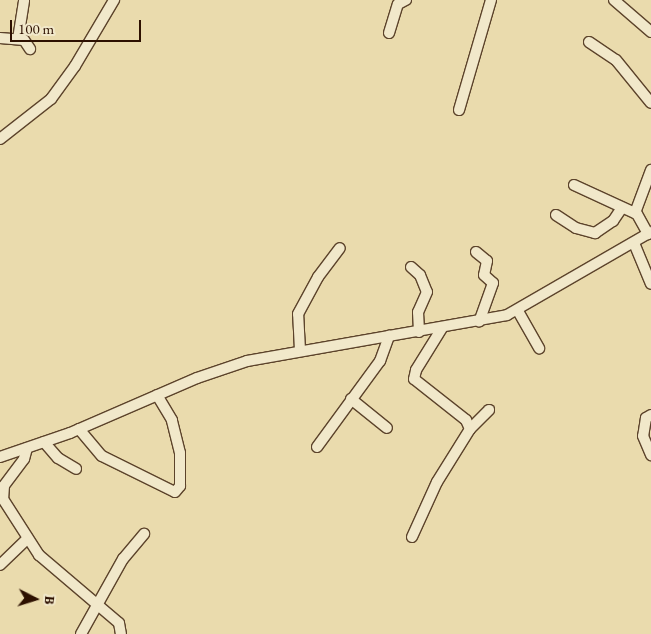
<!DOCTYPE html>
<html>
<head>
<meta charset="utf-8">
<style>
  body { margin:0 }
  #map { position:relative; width:651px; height:634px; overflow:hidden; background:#eadbad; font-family:"EB Garamond",serif }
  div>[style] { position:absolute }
  .roads { filter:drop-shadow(1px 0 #5c432b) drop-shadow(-1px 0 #5c432b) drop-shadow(0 1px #5c432b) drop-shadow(0 -1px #5c432b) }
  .minor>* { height:10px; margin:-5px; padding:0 5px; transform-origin:5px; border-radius:5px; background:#f1e8ca }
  span { translate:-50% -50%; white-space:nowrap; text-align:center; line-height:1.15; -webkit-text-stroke:5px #f1e8ca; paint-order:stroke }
  .north { position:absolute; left:10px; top:574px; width:50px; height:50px; -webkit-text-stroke:4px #f1e8ca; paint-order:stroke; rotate:95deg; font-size:14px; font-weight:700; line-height:20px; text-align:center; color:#2d1000 }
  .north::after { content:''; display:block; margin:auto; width:18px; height:22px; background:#2d1000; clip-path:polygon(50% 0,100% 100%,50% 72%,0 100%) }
  .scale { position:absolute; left:10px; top:20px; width:131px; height:22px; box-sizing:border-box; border:2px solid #2d1000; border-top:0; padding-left:6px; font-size:15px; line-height:18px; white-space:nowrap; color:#2d1000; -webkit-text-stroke:4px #f1e8ca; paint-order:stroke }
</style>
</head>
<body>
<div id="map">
  <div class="roads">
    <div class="minor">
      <i style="left:614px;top:0;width:49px;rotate:40.9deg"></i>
      <i style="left:389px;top:33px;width:30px;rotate:-73deg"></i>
      <i style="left:398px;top:4px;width:9px;rotate:-27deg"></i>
      <i style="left:0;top:38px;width:24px;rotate:5deg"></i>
      <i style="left:24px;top:40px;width:11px;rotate:56deg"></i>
      <i style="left:18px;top:39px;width:39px;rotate:-81deg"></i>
      <i style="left:589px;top:42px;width:32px;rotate:34deg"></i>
      <i style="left:616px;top:60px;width:55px;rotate:50.9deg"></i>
      <i style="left:459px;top:110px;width:115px;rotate:-73.8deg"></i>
      <i style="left:0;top:139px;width:65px;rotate:-38.1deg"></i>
      <i style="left:51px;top:99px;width:41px;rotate:-54deg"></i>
      <i style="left:75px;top:66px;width:77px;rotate:-59.4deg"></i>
      <i style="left:574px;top:185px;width:69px;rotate:24.7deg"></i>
      <i style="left:637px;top:214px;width:23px;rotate:61deg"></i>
      <i style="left:635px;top:213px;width:46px;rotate:-69.6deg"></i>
      <i style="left:556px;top:215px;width:24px;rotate:33deg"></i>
      <i style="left:576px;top:228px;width:20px;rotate:15deg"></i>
      <i style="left:595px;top:233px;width:22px;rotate:-34deg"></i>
      <i style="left:613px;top:221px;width:14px;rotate:-56deg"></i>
      <i style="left:634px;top:243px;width:44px;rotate:67.5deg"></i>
      <i style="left:476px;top:252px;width:14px;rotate:39deg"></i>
      <i style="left:487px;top:261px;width:14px;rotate:102deg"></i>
      <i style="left:484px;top:275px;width:12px;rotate:42deg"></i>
      <i style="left:493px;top:283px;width:41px;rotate:109.7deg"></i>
      <i style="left:411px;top:267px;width:12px;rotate:42deg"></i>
      <i style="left:420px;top:275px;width:18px;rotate:68deg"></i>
      <i style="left:427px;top:292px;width:22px;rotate:114deg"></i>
      <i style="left:418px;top:312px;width:20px;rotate:87deg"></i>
      <i style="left:518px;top:311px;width:43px;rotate:60.4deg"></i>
      <i style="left:300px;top:350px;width:36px;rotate:-93deg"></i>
      <i style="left:298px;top:314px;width:42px;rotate:-61.6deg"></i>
      <i style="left:318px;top:277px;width:36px;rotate:-53deg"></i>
      <i style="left:351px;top:399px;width:46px;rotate:38.9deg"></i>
      <i style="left:651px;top:415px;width:6px;rotate:149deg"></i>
      <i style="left:646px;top:418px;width:18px;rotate:99deg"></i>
      <i style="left:643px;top:436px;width:21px;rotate:67deg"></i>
      <i style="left:79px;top:429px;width:35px;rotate:50deg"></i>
      <i style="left:102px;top:456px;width:81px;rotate:26.3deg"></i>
      <i style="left:175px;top:492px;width:8px;rotate:-50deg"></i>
      <i style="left:180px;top:486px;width:33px;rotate:-90deg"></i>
      <i style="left:180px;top:453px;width:34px;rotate:-104deg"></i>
      <i style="left:172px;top:420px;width:29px;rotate:-121deg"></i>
      <i style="left:470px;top:429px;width:27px;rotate:-45deg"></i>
      <i style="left:44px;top:442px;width:21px;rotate:49deg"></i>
      <i style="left:58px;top:458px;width:21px;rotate:31deg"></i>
      <i style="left:317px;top:447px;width:107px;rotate:-53.8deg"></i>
      <i style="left:380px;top:361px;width:27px;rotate:-70deg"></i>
      <i style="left:27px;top:448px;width:11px;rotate:105deg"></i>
      <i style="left:24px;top:459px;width:34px;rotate:127deg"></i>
      <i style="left:4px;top:486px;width:13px;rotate:94deg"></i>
      <i style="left:3px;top:499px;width:67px;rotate:57.3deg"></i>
      <i style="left:39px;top:555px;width:105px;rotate:40.4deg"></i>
      <i style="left:119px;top:623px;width:11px;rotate:80deg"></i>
      <i style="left:0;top:457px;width:74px;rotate:-18.9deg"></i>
      <i style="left:70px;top:433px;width:138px;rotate:-23.4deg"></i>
      <i style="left:197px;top:378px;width:53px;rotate:-18.8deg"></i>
      <i style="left:247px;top:361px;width:264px;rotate:-10deg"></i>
      <i style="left:507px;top:315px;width:166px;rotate:-30deg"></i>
      <i style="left:412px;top:537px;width:60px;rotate:-65.6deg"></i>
      <i style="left:437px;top:482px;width:62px;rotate:-58.1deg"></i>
      <i style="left:470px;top:429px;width:10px;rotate:-114deg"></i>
      <i style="left:466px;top:420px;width:66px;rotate:-141.7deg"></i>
      <i style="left:414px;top:379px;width:9px;rotate:-77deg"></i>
      <i style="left:416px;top:370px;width:49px;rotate:-58.2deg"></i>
      <i style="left:0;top:565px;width:37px;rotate:-44deg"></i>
      <i style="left:81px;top:634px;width:86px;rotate:-60.8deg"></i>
      <i style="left:123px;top:559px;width:33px;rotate:-50deg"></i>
    </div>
  </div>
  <div class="north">B</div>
  <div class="scale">100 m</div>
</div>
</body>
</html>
